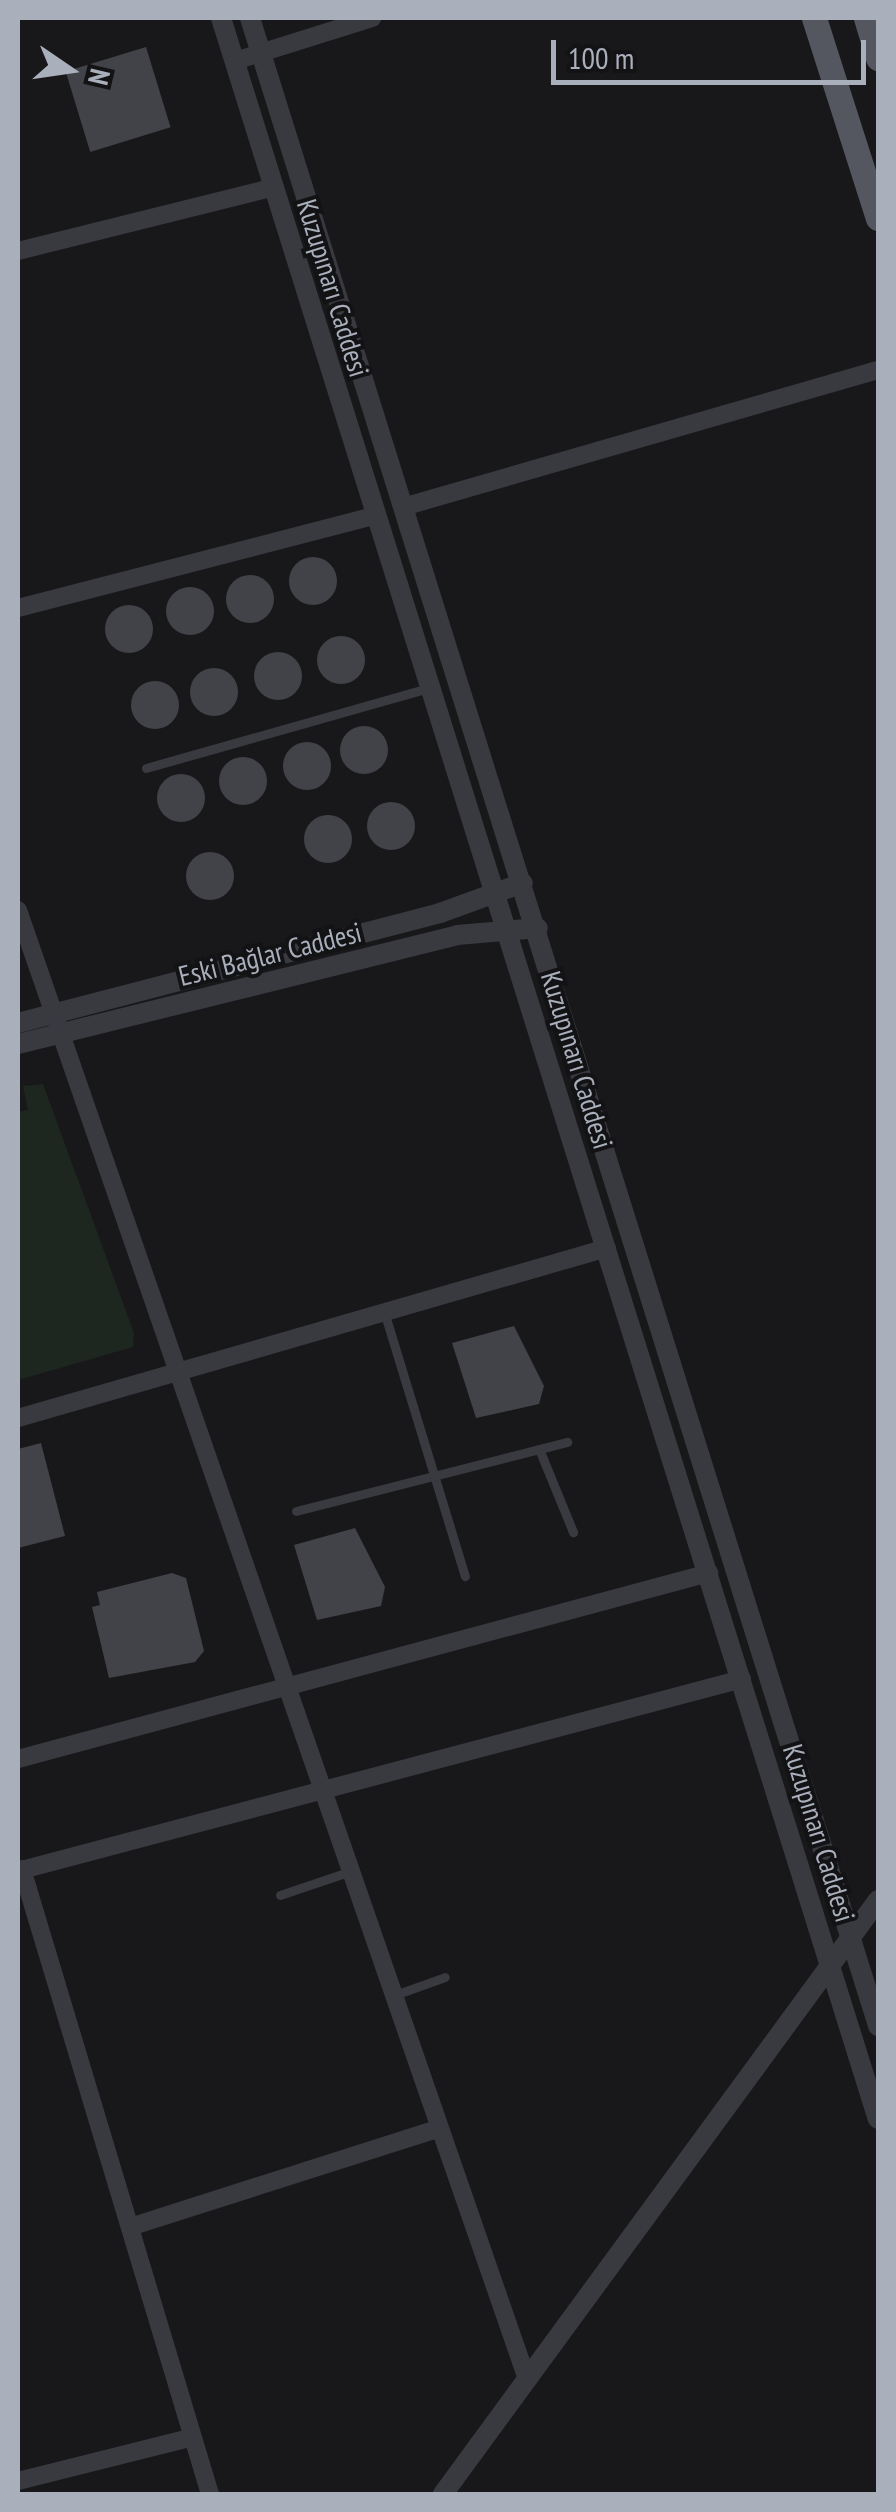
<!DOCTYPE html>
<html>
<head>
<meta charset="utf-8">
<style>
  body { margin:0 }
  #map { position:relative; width:896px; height:2512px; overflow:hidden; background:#18181b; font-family:"PT Sans Narrow",sans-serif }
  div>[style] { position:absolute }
  .green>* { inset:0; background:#1d261f }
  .building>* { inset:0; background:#424348; transform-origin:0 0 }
  .round { border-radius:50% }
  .service>* { height:9px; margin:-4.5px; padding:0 4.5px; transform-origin:4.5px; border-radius:4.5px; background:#393a40 }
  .minor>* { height:18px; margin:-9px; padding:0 9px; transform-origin:9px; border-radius:9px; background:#393a40 }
  .tertiary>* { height:20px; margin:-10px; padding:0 10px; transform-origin:10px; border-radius:10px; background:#393a40 }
  .primary>* { height:25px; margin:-12.5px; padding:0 12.5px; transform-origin:12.5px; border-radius:12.5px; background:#54575f }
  span { translate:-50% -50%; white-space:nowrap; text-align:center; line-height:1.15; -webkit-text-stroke:8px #131316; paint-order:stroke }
  .street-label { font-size:28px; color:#a9afbb }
  .frame { position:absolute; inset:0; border:20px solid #a9afbb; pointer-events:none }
  .north { position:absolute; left:20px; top:20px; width:100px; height:100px; -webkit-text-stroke:8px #131316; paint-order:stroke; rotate:103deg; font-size:28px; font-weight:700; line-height:40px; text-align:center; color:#a9afbb }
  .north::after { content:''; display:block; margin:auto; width:35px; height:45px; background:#a9afbb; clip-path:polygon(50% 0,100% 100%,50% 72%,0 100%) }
  .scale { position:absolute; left:551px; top:40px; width:315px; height:45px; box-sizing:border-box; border:5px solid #a9afbb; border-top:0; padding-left:12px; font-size:30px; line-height:35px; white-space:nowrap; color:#a9afbb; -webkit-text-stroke:8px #131316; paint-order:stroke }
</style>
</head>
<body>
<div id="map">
  <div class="green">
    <i style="clip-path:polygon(43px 1084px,134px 1333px,133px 1347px,18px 1380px,18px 1112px,28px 1110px,23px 1086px)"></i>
  </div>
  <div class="building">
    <i style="left:146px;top:47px;width:84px;height:84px;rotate:73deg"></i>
    <i class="round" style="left:289px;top:557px;width:48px;height:48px"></i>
    <i class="round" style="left:226px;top:575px;width:48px;height:48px"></i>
    <i class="round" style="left:166px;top:587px;width:48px;height:48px"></i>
    <i class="round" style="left:105px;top:605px;width:48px;height:48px"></i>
    <i class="round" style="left:317px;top:636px;width:48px;height:48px"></i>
    <i class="round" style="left:254px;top:652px;width:48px;height:48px"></i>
    <i class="round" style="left:190px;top:668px;width:48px;height:48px"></i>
    <i class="round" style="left:131px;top:681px;width:48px;height:48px"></i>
    <i class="round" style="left:340px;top:726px;width:48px;height:48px"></i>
    <i class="round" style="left:283px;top:742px;width:48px;height:48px"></i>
    <i class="round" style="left:219px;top:757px;width:48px;height:48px"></i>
    <i class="round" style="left:157px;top:774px;width:48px;height:48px"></i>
    <i class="round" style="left:367px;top:802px;width:48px;height:48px"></i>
    <i class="round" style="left:304px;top:815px;width:48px;height:48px"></i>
    <i class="round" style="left:186px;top:852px;width:48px;height:48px"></i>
    <i style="clip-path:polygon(514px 1326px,544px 1386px,539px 1404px,476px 1418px,452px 1343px)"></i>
    <i style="clip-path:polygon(41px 1443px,65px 1536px,18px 1548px,18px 1449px)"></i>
    <i style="clip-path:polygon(355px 1528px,385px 1587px,381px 1606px,317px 1620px,294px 1545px)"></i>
    <i style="clip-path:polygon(172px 1573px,186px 1578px,204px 1651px,195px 1662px,109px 1678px,92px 1607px,100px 1605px,97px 1592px)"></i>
  </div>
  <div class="service">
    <i style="left:146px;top:768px;width:294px;rotate:-15.8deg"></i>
    <i style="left:386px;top:1318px;width:270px;rotate:73deg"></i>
    <i style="left:539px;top:1449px;width:90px;rotate:67.7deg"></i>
    <i style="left:296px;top:1511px;width:280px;rotate:-14.3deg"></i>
    <i style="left:280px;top:1895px;width:75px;rotate:-18.7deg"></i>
    <i style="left:392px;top:1996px;width:56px;rotate:-19.7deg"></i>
  </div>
  <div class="minor">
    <i style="left:235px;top:61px;width:144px;rotate:-17.4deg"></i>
    <i style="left:18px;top:251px;width:264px;rotate:-14deg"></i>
    <i style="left:403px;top:507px;width:494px;rotate:-16.1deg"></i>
    <i style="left:18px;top:608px;width:368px;rotate:-14.5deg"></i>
    <i style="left:18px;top:910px;width:1555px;rotate:70.89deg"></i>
    <i style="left:18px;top:1418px;width:613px;rotate:-16.1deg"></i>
    <i style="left:18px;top:1759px;width:716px;rotate:-15.07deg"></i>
    <i style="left:22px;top:1869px;width:653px;rotate:73.26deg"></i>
    <i style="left:18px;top:1871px;width:749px;rotate:-14.85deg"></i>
    <i style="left:130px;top:2227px;width:322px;rotate:-17.7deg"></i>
    <i style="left:18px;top:2481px;width:180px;rotate:-14.1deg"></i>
  </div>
  <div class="tertiary">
    <i style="left:221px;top:18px;width:2201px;rotate:72.64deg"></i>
    <i style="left:250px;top:18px;width:2104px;rotate:72.63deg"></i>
    <i style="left:18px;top:1023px;width:436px;rotate:-14.6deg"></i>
    <i style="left:440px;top:913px;width:88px;rotate:-19.9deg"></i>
    <i style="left:18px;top:1044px;width:452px;rotate:-13.9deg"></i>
    <i style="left:457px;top:935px;width:81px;rotate:-4.9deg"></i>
    <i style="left:443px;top:2494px;width:736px;rotate:-53.78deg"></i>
  </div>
  <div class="primary">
    <i style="left:814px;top:18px;width:210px;rotate:72.3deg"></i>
    <i style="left:866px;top:18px;width:42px;rotate:73.3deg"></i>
  </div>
  <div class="street-label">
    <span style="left:333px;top:288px;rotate:73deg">Kuzupınarı Caddesi</span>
    <span style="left:270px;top:954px;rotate:-14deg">Eski Bağlar Caddesi</span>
    <span style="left:577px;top:1060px;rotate:73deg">Kuzupınarı Caddesi</span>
    <span style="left:819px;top:1833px;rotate:73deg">Kuzupınarı Caddesi</span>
  </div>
  <div class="frame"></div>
  <div class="north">N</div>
  <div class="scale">100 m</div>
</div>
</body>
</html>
